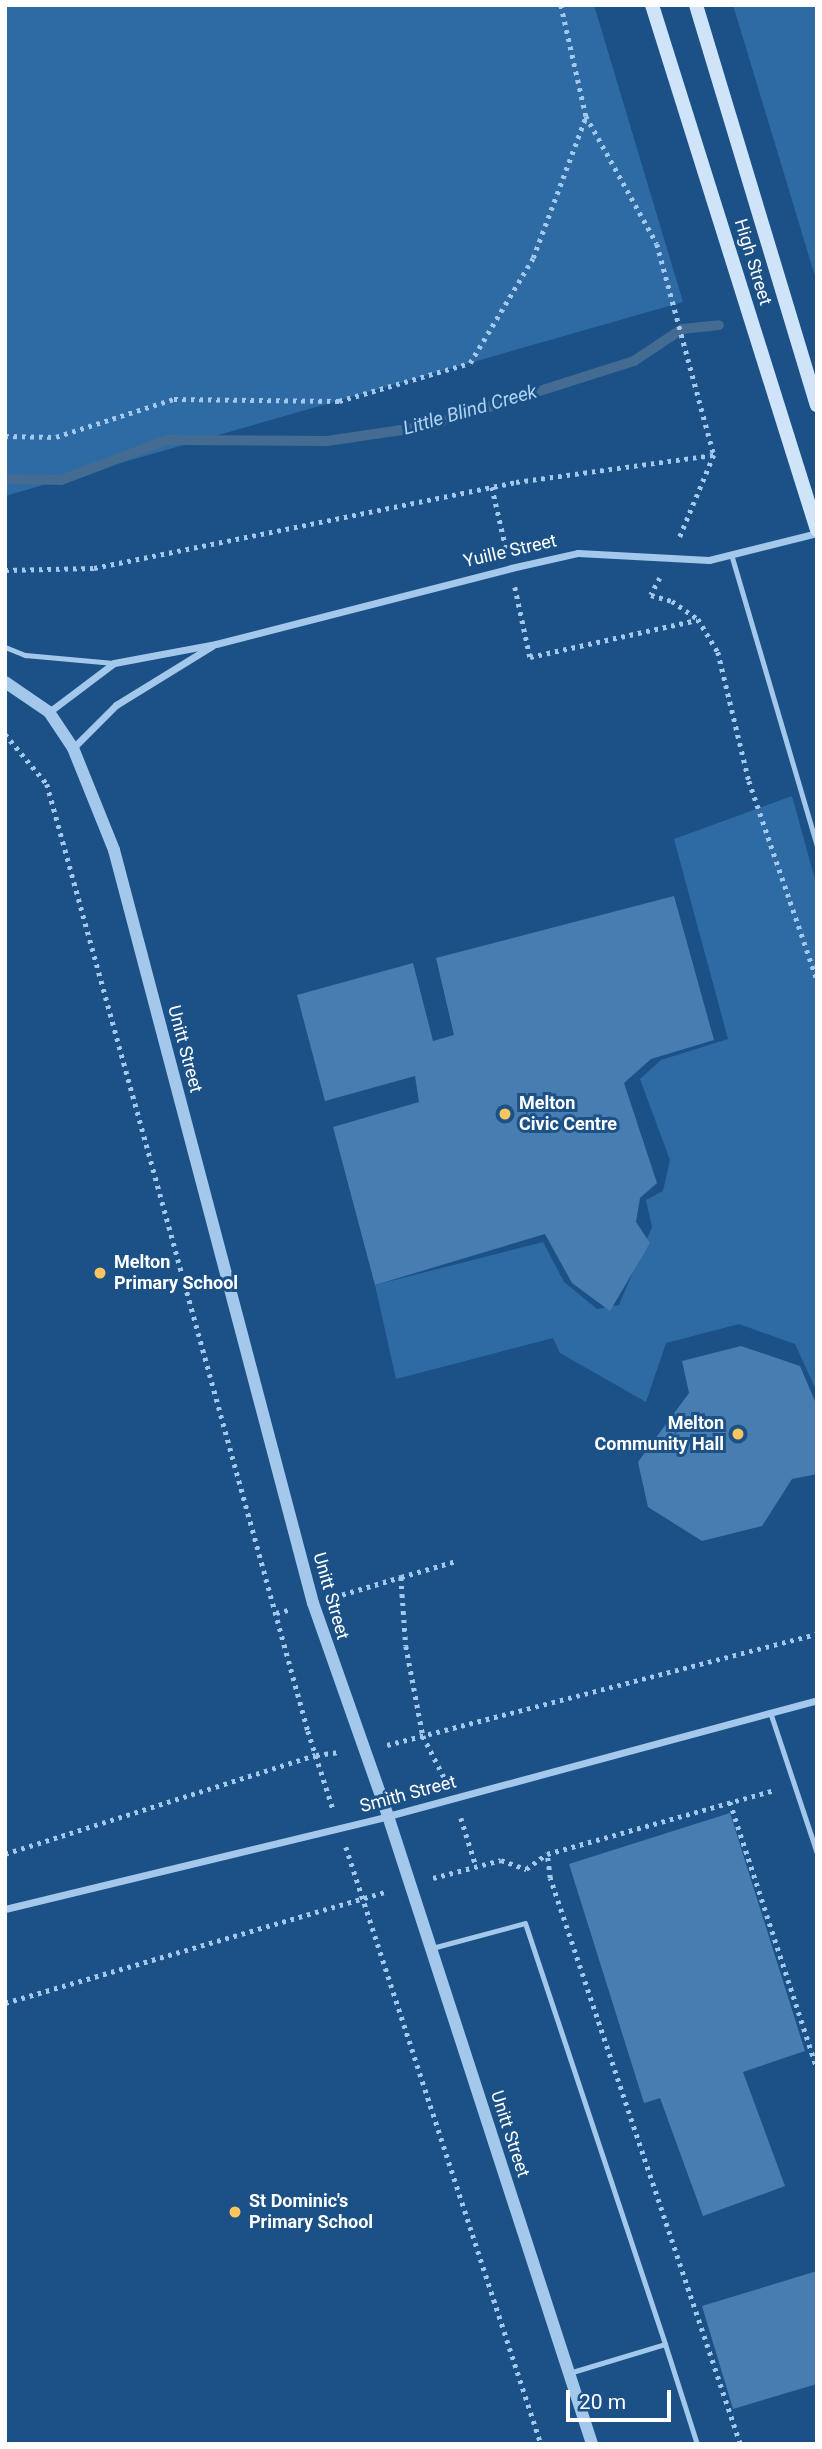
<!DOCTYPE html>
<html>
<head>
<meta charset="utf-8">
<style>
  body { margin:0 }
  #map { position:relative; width:822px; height:2449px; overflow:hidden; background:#1b5186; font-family:Roboto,sans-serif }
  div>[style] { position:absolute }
  .green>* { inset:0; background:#2e6ba4 }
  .stream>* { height:10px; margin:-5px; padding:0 5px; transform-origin:5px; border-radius:5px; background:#446b92 }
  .building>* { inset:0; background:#487db1 }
  .path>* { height:4.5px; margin-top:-2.25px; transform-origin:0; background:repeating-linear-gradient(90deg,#a3c8eb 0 3.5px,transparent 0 8.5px) }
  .service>* { height:5px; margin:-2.5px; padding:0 2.5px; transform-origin:2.5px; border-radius:2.5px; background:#a3c8eb }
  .minor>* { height:7px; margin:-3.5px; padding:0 3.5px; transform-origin:3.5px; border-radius:3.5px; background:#a3c8eb }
  .tertiary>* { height:12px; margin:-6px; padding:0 6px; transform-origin:6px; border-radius:6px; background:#a3c8eb }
  .secondary>* { height:14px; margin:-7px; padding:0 7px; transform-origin:7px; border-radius:7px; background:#cfe4f8 }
  .dots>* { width:19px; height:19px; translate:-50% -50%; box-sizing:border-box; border:4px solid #1b5186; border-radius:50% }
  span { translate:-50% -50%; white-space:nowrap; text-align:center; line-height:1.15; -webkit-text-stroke:6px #1b5186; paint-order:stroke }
  .street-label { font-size:18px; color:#fff }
  .poi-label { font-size:18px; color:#fff; font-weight:700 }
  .left { translate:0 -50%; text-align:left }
  .right { translate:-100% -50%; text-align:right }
  .water-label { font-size:19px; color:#afd2f3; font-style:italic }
  .frame { position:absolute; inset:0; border:7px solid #fff; pointer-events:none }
  .scale { position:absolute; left:566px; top:2390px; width:105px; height:32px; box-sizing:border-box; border:4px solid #fff; border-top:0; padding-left:9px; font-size:21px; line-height:24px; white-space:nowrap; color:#fff; -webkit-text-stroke:5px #1b5186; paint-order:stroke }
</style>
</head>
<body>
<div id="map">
  <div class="green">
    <i style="clip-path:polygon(5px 5px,594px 5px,683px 302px,5px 496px)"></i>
    <i style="clip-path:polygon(733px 5px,817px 5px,817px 283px,756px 81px)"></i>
    <i style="clip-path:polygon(792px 796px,817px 887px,817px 1392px,795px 1344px,739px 1324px,666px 1343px,646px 1402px,560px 1353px,553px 1338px,396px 1379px,375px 1285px,543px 1242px,564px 1282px,597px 1309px,619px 1305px,652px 1227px,646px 1200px,663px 1191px,670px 1160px,640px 1079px,661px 1060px,728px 1039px,674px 839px)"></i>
  </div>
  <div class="stream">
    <i style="left:5px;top:479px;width:56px;rotate:1deg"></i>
    <i style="left:61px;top:480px;width:113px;rotate:-20.7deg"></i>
    <i style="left:167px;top:440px;width:160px;rotate:0.4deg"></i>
    <i style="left:327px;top:441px;width:103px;rotate:-8.4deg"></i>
    <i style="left:429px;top:426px;width:215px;rotate:-17.6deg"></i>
    <i style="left:634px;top:361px;width:58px;rotate:-33.7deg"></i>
    <i style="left:682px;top:329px;width:37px;rotate:-6deg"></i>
  </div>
  <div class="building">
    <i style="clip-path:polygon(674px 896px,714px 1040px,651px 1059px,624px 1083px,657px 1183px,640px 1198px,636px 1222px,650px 1243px,610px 1311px,572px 1283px,545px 1234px,375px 1285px,333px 1127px,419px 1102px,415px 1076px,325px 1101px,297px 995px,413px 963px,433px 1041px,454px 1035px,436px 958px)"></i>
    <i style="clip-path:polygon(741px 1346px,800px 1366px,817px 1406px,817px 1474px,792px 1479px,762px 1526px,702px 1541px,648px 1507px,638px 1462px,689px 1393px,682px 1361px)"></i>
    <i style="clip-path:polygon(730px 1813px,805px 2051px,743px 2072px,785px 2186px,703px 2216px,660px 2098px,644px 2103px,569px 1864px)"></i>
    <i style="clip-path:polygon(817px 2271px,817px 2384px,733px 2409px,702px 2306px)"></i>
  </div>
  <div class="path">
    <i style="left:561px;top:5px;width:114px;rotate:77.3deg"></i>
    <i style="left:586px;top:116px;width:146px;rotate:61deg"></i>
    <i style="left:657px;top:244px;width:219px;rotate:74.9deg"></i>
    <i style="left:714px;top:455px;width:91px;rotate:112.6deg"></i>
    <i style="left:5px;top:436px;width:51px;rotate:1.1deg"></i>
    <i style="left:56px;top:437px;width:124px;rotate:-17.9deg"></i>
    <i style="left:174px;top:399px;width:165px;rotate:0.7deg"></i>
    <i style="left:339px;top:401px;width:136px;rotate:-16.2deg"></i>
    <i style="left:470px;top:363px;width:122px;rotate:-59deg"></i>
    <i style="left:533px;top:258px;width:152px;rotate:-69.5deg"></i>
    <i style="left:492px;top:487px;width:63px;rotate:77.1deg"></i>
    <i style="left:5px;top:570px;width:89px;rotate:-1.3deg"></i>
    <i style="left:94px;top:568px;width:431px;rotate:-11.5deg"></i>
    <i style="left:516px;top:482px;width:200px;rotate:-7.8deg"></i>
    <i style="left:660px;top:578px;width:19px;rotate:118deg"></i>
    <i style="left:651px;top:595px;width:22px;rotate:16deg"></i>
    <i style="left:672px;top:601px;width:32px;rotate:35deg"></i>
    <i style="left:698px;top:619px;width:39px;rotate:59deg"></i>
    <i style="left:718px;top:652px;width:133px;rotate:76.5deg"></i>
    <i style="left:749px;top:781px;width:210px;rotate:71.1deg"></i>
    <i style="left:515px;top:587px;width:72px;rotate:77.9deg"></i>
    <i style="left:530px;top:657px;width:171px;rotate:-12.5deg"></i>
    <i style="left:5px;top:734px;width:65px;rotate:50deg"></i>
    <i style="left:47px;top:784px;width:982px;rotate:74.59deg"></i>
    <i style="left:308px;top:1731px;width:82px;rotate:72.2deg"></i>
    <i style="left:401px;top:1577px;width:57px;rotate:-16.2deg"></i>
    <i style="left:334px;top:1597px;width:70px;rotate:-16.6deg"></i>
    <i style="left:401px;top:1577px;width:69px;rotate:85.9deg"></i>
    <i style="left:406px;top:1646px;width:92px;rotate:79.3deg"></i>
    <i style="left:423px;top:1736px;width:51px;rotate:62.9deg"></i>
    <i style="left:276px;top:1613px;width:16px;rotate:-14deg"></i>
    <i style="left:387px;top:1745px;width:444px;rotate:-14.5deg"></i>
    <i style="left:730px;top:1802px;width:280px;rotate:71.9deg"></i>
    <i style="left:461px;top:1818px;width:50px;rotate:72.6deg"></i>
    <i style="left:346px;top:1847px;width:628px;rotate:71.91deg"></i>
    <i style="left:5px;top:1854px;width:326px;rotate:-17.7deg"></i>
    <i style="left:316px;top:1755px;width:24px;rotate:-7deg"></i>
    <i style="left:433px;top:1878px;width:70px;rotate:-14.8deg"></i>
    <i style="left:501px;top:1860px;width:27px;rotate:20deg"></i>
    <i style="left:526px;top:1869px;width:26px;rotate:-36deg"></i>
    <i style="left:5px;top:2003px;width:398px;rotate:-16.3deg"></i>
    <i style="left:740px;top:2444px;width:597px;rotate:-108.56deg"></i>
    <i style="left:550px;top:1878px;width:24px;rotate:-97deg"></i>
    <i style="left:547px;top:1854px;width:236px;rotate:-15.7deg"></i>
  </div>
  <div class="service">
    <i style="left:731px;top:554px;width:304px;rotate:73.6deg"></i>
    <i style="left:5px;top:647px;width:22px;rotate:22deg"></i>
    <i style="left:25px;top:655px;width:89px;rotate:5.1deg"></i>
    <i style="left:770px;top:1712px;width:149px;rotate:71.6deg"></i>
    <i style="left:432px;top:1948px;width:96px;rotate:-15deg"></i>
    <i style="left:525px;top:1923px;width:444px;rotate:71.6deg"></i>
    <i style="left:569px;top:2373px;width:100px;rotate:-16.8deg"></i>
    <i style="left:665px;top:2344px;width:105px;rotate:72.3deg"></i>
  </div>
  <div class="minor">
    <i style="left:49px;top:712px;width:81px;rotate:-37deg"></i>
    <i style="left:114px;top:663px;width:104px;rotate:-10.6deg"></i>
    <i style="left:216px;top:644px;width:305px;rotate:-14.4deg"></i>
    <i style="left:511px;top:568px;width:69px;rotate:-12.6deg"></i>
    <i style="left:578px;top:553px;width:131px;rotate:3.1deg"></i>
    <i style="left:709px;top:560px;width:111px;rotate:-14deg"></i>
    <i style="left:73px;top:748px;width:61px;rotate:-45deg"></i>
    <i style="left:116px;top:705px;width:113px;rotate:-31.6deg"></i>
    <i style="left:5px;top:1909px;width:394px;rotate:-13.6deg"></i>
    <i style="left:388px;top:1816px;width:444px;rotate:-15.1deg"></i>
  </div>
  <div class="tertiary">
    <i style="left:5px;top:682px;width:53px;rotate:34.3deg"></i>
    <i style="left:49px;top:712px;width:43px;rotate:56.3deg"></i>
    <i style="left:73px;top:748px;width:110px;rotate:68.1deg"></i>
    <i style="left:114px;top:850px;width:779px;rotate:75.2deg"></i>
    <i style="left:313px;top:1603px;width:226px;rotate:70.6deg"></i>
    <i style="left:388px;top:1816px;width:660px;rotate:72deg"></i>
  </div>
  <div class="secondary">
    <i style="left:652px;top:5px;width:550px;rotate:72.55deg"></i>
    <i style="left:696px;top:5px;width:418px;rotate:73.2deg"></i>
  </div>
  <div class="dots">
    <i style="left:505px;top:1114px;background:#fcc560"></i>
    <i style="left:100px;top:1273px;background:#fcc560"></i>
    <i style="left:738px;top:1434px;background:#fcc560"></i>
    <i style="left:235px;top:2212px;background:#fcc560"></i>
  </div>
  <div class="street-label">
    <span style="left:753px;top:262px;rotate:73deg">High Street</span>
    <span style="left:510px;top:551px;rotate:-13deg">Yuille Street</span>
    <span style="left:185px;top:1049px;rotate:75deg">Unitt Street</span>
    <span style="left:331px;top:1596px;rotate:74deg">Unitt Street</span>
    <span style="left:408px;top:1794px;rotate:-15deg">Smith Street</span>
    <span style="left:510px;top:2134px;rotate:72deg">Unitt Street</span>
  </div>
  <div class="poi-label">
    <span class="left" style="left:519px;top:1114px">Melton<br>Civic Centre</span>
    <span class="left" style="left:114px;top:1273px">Melton<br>Primary School</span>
    <span class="right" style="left:724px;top:1434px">Melton<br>Community Hall</span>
    <span class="left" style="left:249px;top:2212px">St Dominic's<br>Primary School</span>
  </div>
  <div class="water-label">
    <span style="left:470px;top:410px;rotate:-16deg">Little Blind Creek</span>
  </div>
  <div class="frame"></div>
  <div class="scale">20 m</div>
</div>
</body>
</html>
